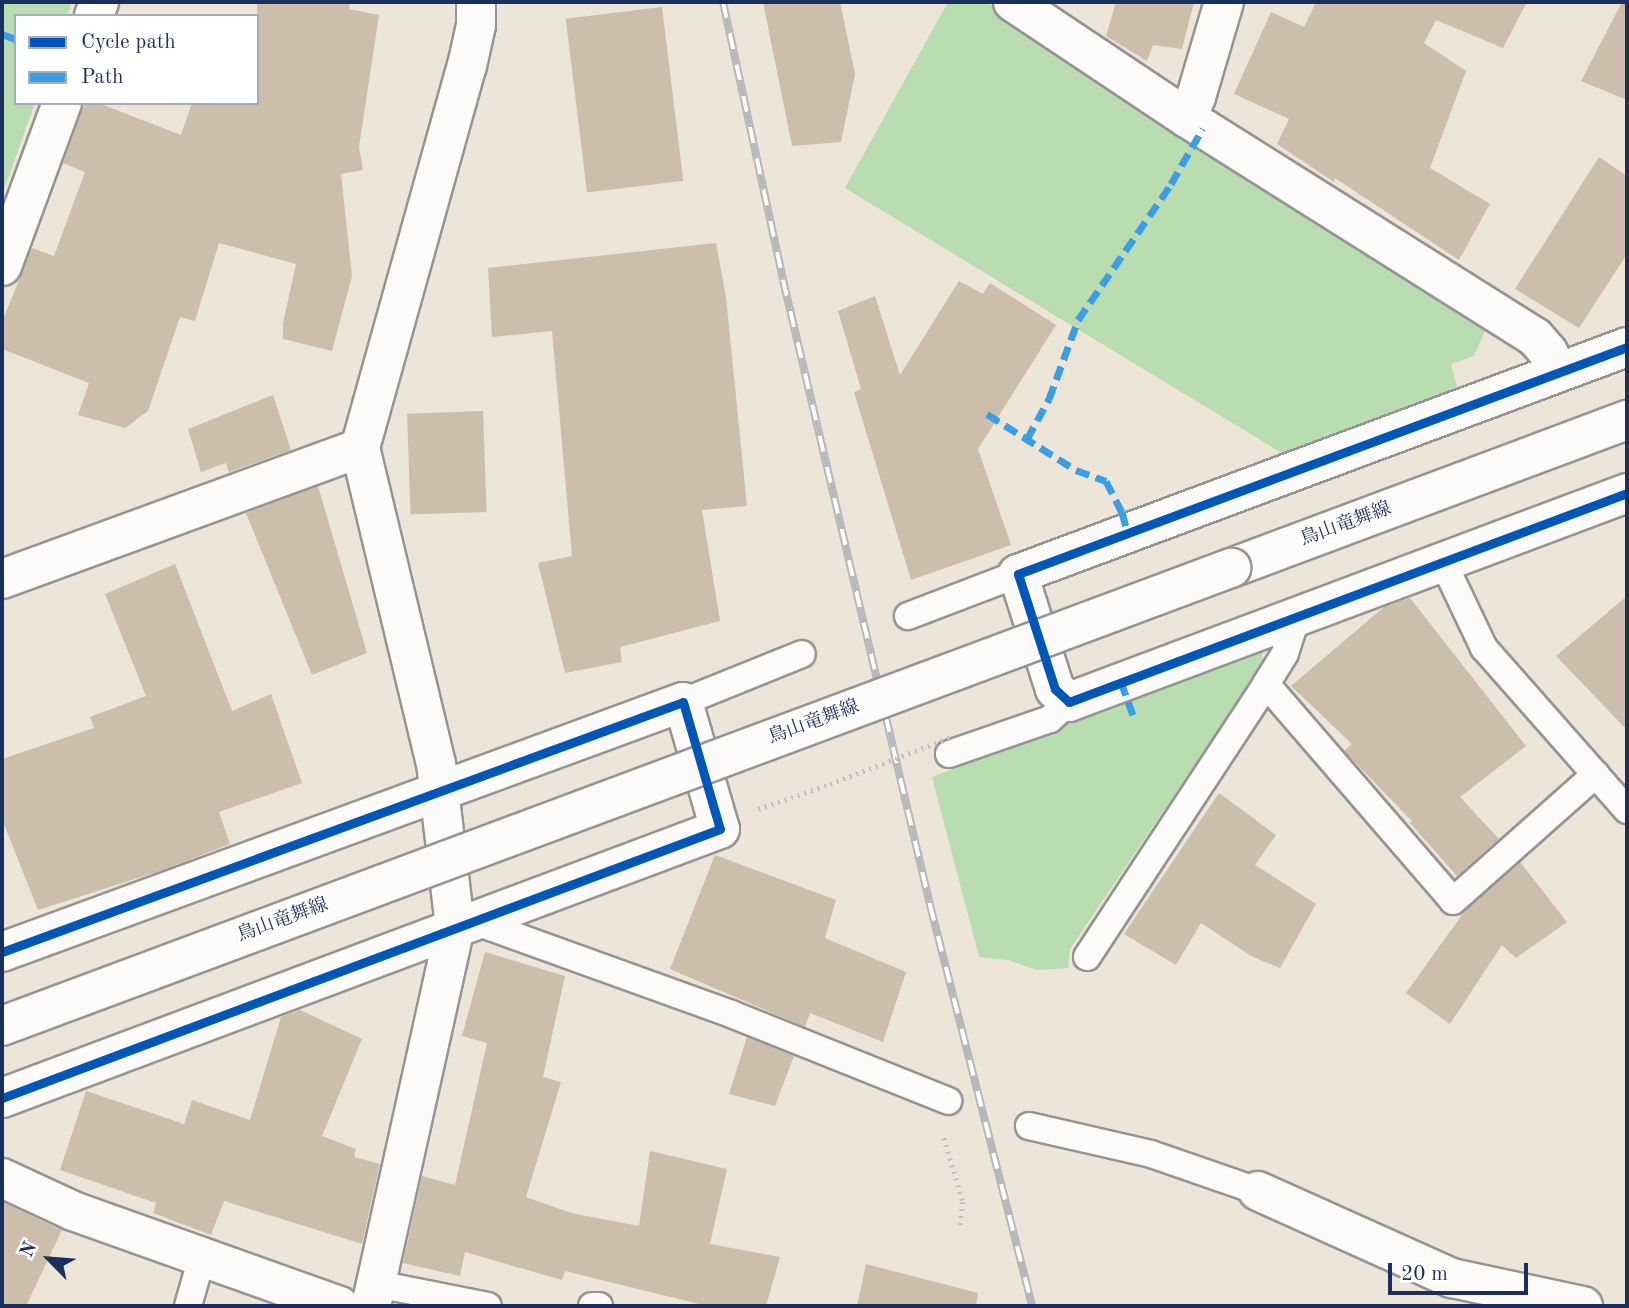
<!DOCTYPE html>
<html>
<head>
<meta charset="utf-8">
<style>
  body { margin:0 }
  #map { position:relative; width:1629px; height:1308px; overflow:hidden; background:#ede5d7; font-family:"Old Standard TT","Noto Serif JP",serif }
  div>[style] { position:absolute }
  .green>* { inset:0; background:#b9ddb0 }
  .building>* { inset:0; background:#cdbeab; transform-origin:0 0 }
  .path>* { height:4.5px; margin-top:-2.25px; transform-origin:0; background:repeating-linear-gradient(90deg,#c0c0c3 0 2px,transparent 0 7px) }
  .roads { filter:drop-shadow(2px 0 #959494) drop-shadow(-2px 0 #959494) drop-shadow(0 2px #959494) drop-shadow(0 -2px #959494) }
  .lane>* { height:26px; margin:-13px; padding:0 13px; transform-origin:13px; border-radius:13px; background:#fcfbf9 }
  .street>* { height:38px; margin:-19px; padding:0 19px; transform-origin:19px; border-radius:19px; background:#fcfbf9 }
  .secondary>* { height:38px; margin:-19px; padding:0 19px; transform-origin:19px; border-radius:19px; background:#fcfbf9 }
  .rail>* { height:8px; margin-top:-4px; transform-origin:0; background:repeating-linear-gradient(90deg,#fff 0 16px,#b7b8bb 0 32px); box-sizing:border-box; border-block:2px solid #b7b8bb }
  .path-bridge>* { height:4.5px; margin-top:-2.25px; transform-origin:0; background:repeating-linear-gradient(90deg,#c0c0c3 0 2px,transparent 0 7px) }
  .bridges { filter:drop-shadow(2px 0 #959494) drop-shadow(-2px 0 #959494) drop-shadow(0 2px #959494) drop-shadow(0 -2px #959494) }
  .secondary-bridge>* { height:38px; margin:-19px; padding:0 19px; transform-origin:19px; border-radius:19px; background:#fcfbf9 }
  .quiet>* { height:7px; margin-top:-3.5px; transform-origin:0; background:repeating-linear-gradient(90deg,#3b9de6 0 14px,transparent 0 21px) }
  .cycleway>* { height:9px; margin:-4.5px; padding:0 4.5px; transform-origin:4.5px; border-radius:4.5px; background:#0057b8 }
  span { translate:-50% -50%; white-space:nowrap; text-align:center; line-height:1.15; -webkit-text-stroke:5px #fff; paint-order:stroke }
  .street-label { font-size:19px; color:#1b2f5e }
  .frame { position:absolute; inset:0; border:4px solid #1b2f5e; pointer-events:none }
  .legend { position:absolute; left:14px; top:14px; width:245px; height:91px; box-sizing:border-box; background:#fff; border:2px solid #a4acbf; margin:0; padding:9px 12px; list-style:none; font-size:21px; color:#1b2f5e }
  .legend li { display:flex; align-items:center; gap:14px; height:35px }
  .legend b { width:35px; border:2px solid #a4acbf }
  .north { position:absolute; left:14px; top:1224px; width:70px; height:70px; -webkit-text-stroke:5px #fff; paint-order:stroke; rotate:295deg; font-size:19px; font-weight:700; line-height:28px; text-align:center; color:#1b2f5e }
  .north::after { content:''; display:block; margin:auto; width:24px; height:32px; background:#1b2f5e; clip-path:polygon(50% 0,100% 100%,50% 72%,0 100%) }
  .scale { position:absolute; left:1388px; top:1263px; width:140px; height:32px; box-sizing:border-box; border:4px solid #1b2f5e; border-top:0; padding-left:9px; font-size:21px; line-height:24px; white-space:nowrap; color:#1b2f5e; -webkit-text-stroke:5px #fff; paint-order:stroke }
</style>
</head>
<body>
<div id="map">
  <div class="green">
    <i style="clip-path:polygon(2px 2px,72px 2px,67px 16px,16px 16px,16px 103px,35px 103px,2px 195px)"></i>
    <i style="clip-path:polygon(948px 2px,985px 2px,1486px 328px,1474px 356px,1451px 364px,1458px 390px,1285px 455px,845px 188px)"></i>
    <i style="clip-path:polygon(1262px 647px,1263px 664px,1070px 949px,1068px 968px,1037px 970px,1008px 960px,979px 957px,932px 777px)"></i>
  </div>
  <div class="building">
    <i style="clip-path:polygon(257px 2px,350px 2px,349px 9px,379px 15px,359px 147px,363px 170px,341px 174px,352px 276px,332px 351px,283px 339px,283px 323px,296px 264px,219px 243px,195px 321px,180px 317px,148px 411px,125px 428px,78px 415px,89px 383px,2px 349px,2px 322px,32px 248px,54px 256px,85px 172px,63px 163px,85px 103px,98px 103px,181px 135px,192px 103px,257px 103px)"></i>
    <i style="clip-path:polygon(763px 2px,840px 2px,855px 74px,841px 142px,792px 146px)"></i>
    <i style="clip-path:polygon(1116px 2px,1194px 2px,1182px 49px,1153px 45px,1147px 61px,1106px 36px)"></i>
    <i style="clip-path:polygon(1316px 2px,1527px 2px,1503px 48px,1436px 20px,1424px 43px,1466px 71px,1430px 168px,1490px 204px,1459px 260px,1335px 178px,1334px 182px,1277px 144px,1289px 119px,1234px 94px,1271px 12px,1304px 27px)"></i>
    <i style="clip-path:polygon(1622px 2px,1627px 2px,1627px 100px,1581px 81px)"></i>
    <i style="left:662px;top:7px;width:175px;height:97px;rotate:83deg"></i>
    <i style="clip-path:polygon(1599px 157px,1627px 176px,1627px 254px,1579px 328px,1515px 289px)"></i>
    <i style="clip-path:polygon(716px 243px,726px 297px,747px 506px,702px 510px,720px 621px,620px 647px,622px 662px,565px 673px,538px 563px,572px 556px,552px 331px,492px 337px,488px 268px)"></i>
    <i style="clip-path:polygon(959px 281px,983px 294px,990px 283px,1056px 325px,978px 449px,1011px 545px,911px 580px,854px 392px,861px 389px,838px 311px,875px 296px,900px 375px)"></i>
    <i style="clip-path:polygon(273px 395px,291px 450px,229px 472px,226px 463px,201px 472px,188px 429px)"></i>
    <i style="left:483px;top:411px;width:101px;height:76px;rotate:88deg"></i>
    <i style="clip-path:polygon(318px 486px,367px 653px,312px 675px,246px 513px)"></i>
    <i style="clip-path:polygon(175px 564px,232px 711px,271px 694px,302px 783px,219px 812px,230px 844px,163px 870px,38px 910px,2px 819px,2px 759px,94px 728px,90px 717px,146px 696px,105px 594px)"></i>
    <i style="clip-path:polygon(1627px 596px,1627px 730px,1556px 656px)"></i>
    <i style="clip-path:polygon(1410px 598px,1526px 746px,1460px 797px,1499px 839px,1457px 876px,1410px 823px,1412px 821px,1344px 751px,1352px 744px,1291px 686px,1384px 607px)"></i>
    <i style="clip-path:polygon(1219px 793px,1276px 835px,1255px 865px,1316px 904px,1280px 968px,1253px 957px,1201px 923px,1176px 965px,1124px 934px)"></i>
    <i style="clip-path:polygon(715px 855px,836px 900px,825px 938px,906px 972px,883px 1042px,810px 1013px,805px 1027px,670px 969px)"></i>
    <i style="clip-path:polygon(1520px 862px,1567px 922px,1516px 958px,1502px 945px,1450px 1024px,1406px 993px,1464px 912px)"></i>
    <i style="clip-path:polygon(485px 952px,565px 976px,543px 1077px,561px 1082px,526px 1197px,571px 1213px,639px 1226px,650px 1151px,727px 1169px,710px 1244px,780px 1257px,766px 1306px,707px 1306px,565px 1271px,562px 1280px,465px 1252px,460px 1276px,403px 1263px,422px 1176px,455px 1185px,487px 1043px,462px 1036px)"></i>
    <i style="clip-path:polygon(300px 1010px,362px 1039px,322px 1136px,356px 1149px,354px 1157px,380px 1164px,362px 1244px,224px 1201px,211px 1235px,153px 1213px,156px 1203px,60px 1170px,86px 1091px,184px 1124px,192px 1100px,250px 1120px,281px 1017px)"></i>
    <i style="clip-path:polygon(747px 1037px,794px 1056px,775px 1106px,729px 1094px)"></i>
    <i style="clip-path:polygon(2px 1202px,62px 1230px,26px 1306px,2px 1306px)"></i>
    <i style="clip-path:polygon(866px 1264px,978px 1293px,976px 1306px,857px 1306px)"></i>
  </div>
  <div class="path">
    <i style="left:758px;top:809px;width:76px;rotate:-19.1deg"></i>
    <i style="left:944px;top:1138px;width:67px;rotate:73.5deg"></i>
    <i style="left:963px;top:1202px;width:23px;rotate:97deg"></i>
  </div>
  <div class="roads">
    <div class="lane">
      <i style="left:1443px;top:562px;width:95px;rotate:64.5deg"></i>
      <i style="left:1484px;top:648px;width:216px;rotate:48.6deg"></i>
      <i style="left:908px;top:616px;width:118px;rotate:-20.9deg"></i>
      <i style="left:1266px;top:684px;width:286px;rotate:49.2deg"></i>
      <i style="left:1453px;top:901px;width:191px;rotate:-41.6deg"></i>
      <i style="left:683px;top:702px;width:128px;rotate:-22deg"></i>
      <i style="left:949px;top:754px;width:107px;rotate:-19.1deg"></i>
      <i style="left:1050px;top:719px;width:25px;rotate:-42deg"></i>
      <i style="left:476px;top:922px;width:271px;rotate:19.8deg"></i>
      <i style="left:731px;top:1014px;width:234px;rotate:21.8deg"></i>
      <i style="left:1087px;top:957px;width:326px;rotate:-56.7deg"></i>
      <i style="left:1266px;top:684px;width:36px;rotate:-58deg"></i>
      <i style="left:1285px;top:653px;width:39px;rotate:-72deg"></i>
      <i style="left:1029px;top:1126px;width:125px;rotate:12.9deg"></i>
      <i style="left:1151px;top:1154px;width:113px;rotate:19.1deg"></i>
      <i style="left:377px;top:1284px;width:113px;rotate:11.2deg"></i>
      <i style="left:188px;top:1306px;width:51px;rotate:-74.1deg"></i>
      <i style="left:592px;top:1306px;width:7px"></i>
    </div>
    <div class="street">
      <i style="left:1013px;top:2px;width:209px;rotate:33.7deg"></i>
      <i style="left:1187px;top:118px;width:411px;rotate:32.2deg"></i>
      <i style="left:1535px;top:337px;width:20px;rotate:49deg"></i>
      <i style="left:1548px;top:352px;width:22px;rotate:63deg"></i>
      <i style="left:94px;top:16px;width:15px;rotate:-70deg"></i>
      <i style="left:1187px;top:118px;width:23px;rotate:-67deg"></i>
      <i style="left:1196px;top:97px;width:99px;rotate:-73.6deg"></i>
      <i style="left:2px;top:266px;width:174px;rotate:-69.8deg"></i>
      <i style="left:1627px;top:347px;width:650px;rotate:159.56deg"></i>
      <i style="left:1018px;top:574px;width:121px;rotate:72.2deg"></i>
      <i style="left:1055px;top:689px;width:19px;rotate:43deg"></i>
      <i style="left:1069px;top:702px;width:596px;rotate:-20.53deg"></i>
      <i style="left:2px;top:579px;width:381px;rotate:-20.1deg"></i>
      <i style="left:2px;top:952px;width:725px;rotate:-20.16deg"></i>
      <i style="left:683px;top:702px;width:132px;rotate:73.8deg"></i>
      <i style="left:720px;top:829px;width:767px;rotate:159.46deg"></i>
      <i style="left:2px;top:1178px;width:78px;rotate:24.9deg"></i>
      <i style="left:73px;top:1211px;width:283px;rotate:19.6deg"></i>
      <i style="left:1258px;top:1191px;width:213px;rotate:24.2deg"></i>
      <i style="left:1452px;top:1278px;width:134px;rotate:12.1deg"></i>
      <i style="left:371px;top:1306px;width:388px;rotate:-77.5deg"></i>
      <i style="left:455px;top:927px;width:164px;rotate:-96.6deg"></i>
      <i style="left:436px;top:764px;width:325px;rotate:-103.5deg"></i>
      <i style="left:360px;top:448px;width:397px;rotate:-74.4deg"></i>
      <i style="left:467px;top:66px;width:42px;rotate:-77.6deg"></i>
      <i style="left:476px;top:25px;width:23px;rotate:-90deg"></i>
    </div>
    <div class="secondary">
      <i style="left:1231px;top:568px;width:423px;rotate:-20.5deg"></i>
    </div>
  </div>
  <div class="rail">
    <i style="left:723px;top:2px;width:284px;rotate:77.8deg"></i>
    <i style="left:783px;top:280px;width:642px;rotate:76.76deg"></i>
    <i style="left:930px;top:905px;width:414px;rotate:75.7deg"></i>
  </div>
  <div class="path-bridge">
    <i style="left:830px;top:784px;width:133px;rotate:-21.2deg"></i>
  </div>
  <div class="bridges">
    <div class="secondary-bridge">
      <i style="left:2px;top:1026px;width:1312px;rotate:-20.44deg"></i>
    </div>
  </div>
  <div class="quiet">
    <i style="left:2px;top:34px;width:15px;rotate:20deg"></i>
    <i style="left:987px;top:414px;width:105px;rotate:32.2deg"></i>
    <i style="left:1076px;top:470px;width:32px;rotate:20deg"></i>
    <i style="left:1106px;top:481px;width:35px;rotate:63deg"></i>
    <i style="left:1122px;top:512px;width:23px;rotate:75deg"></i>
    <i style="left:1027px;top:439px;width:46px;rotate:-61.2deg"></i>
    <i style="left:1049px;top:399px;width:84px;rotate:-69.8deg"></i>
    <i style="left:1078px;top:320px;width:165px;rotate:-55.6deg"></i>
    <i style="left:1171px;top:184px;width:64px;rotate:-60.3deg"></i>
    <i style="left:1121px;top:682px;width:35px;rotate:70deg"></i>
  </div>
  <div class="cycleway">
    <i style="left:1627px;top:347px;width:650px;rotate:159.56deg"></i>
    <i style="left:1018px;top:574px;width:121px;rotate:72.2deg"></i>
    <i style="left:1055px;top:689px;width:19px;rotate:43deg"></i>
    <i style="left:1069px;top:702px;width:596px;rotate:-20.53deg"></i>
    <i style="left:2px;top:952px;width:725px;rotate:-20.16deg"></i>
    <i style="left:683px;top:702px;width:132px;rotate:73.8deg"></i>
    <i style="left:720px;top:829px;width:767px;rotate:159.46deg"></i>
  </div>
  <div class="street-label">
    <span style="left:1346px;top:525px;rotate:-20deg">鳥山竜舞線</span>
    <span style="left:814px;top:723px;rotate:-20deg">鳥山竜舞線</span>
    <span style="left:283px;top:921px;rotate:-20deg">鳥山竜舞線</span>
  </div>
  <div class="frame"></div>
  <ul class="legend">
  <li><b style="height:9px;background:#0057b8"></b>Cycle path</li>
  <li><b style="height:9px;background:#3b9de6"></b>Path</li>
  </ul>
  <div class="north">N</div>
  <div class="scale">20 m</div>
</div>
</body>
</html>
